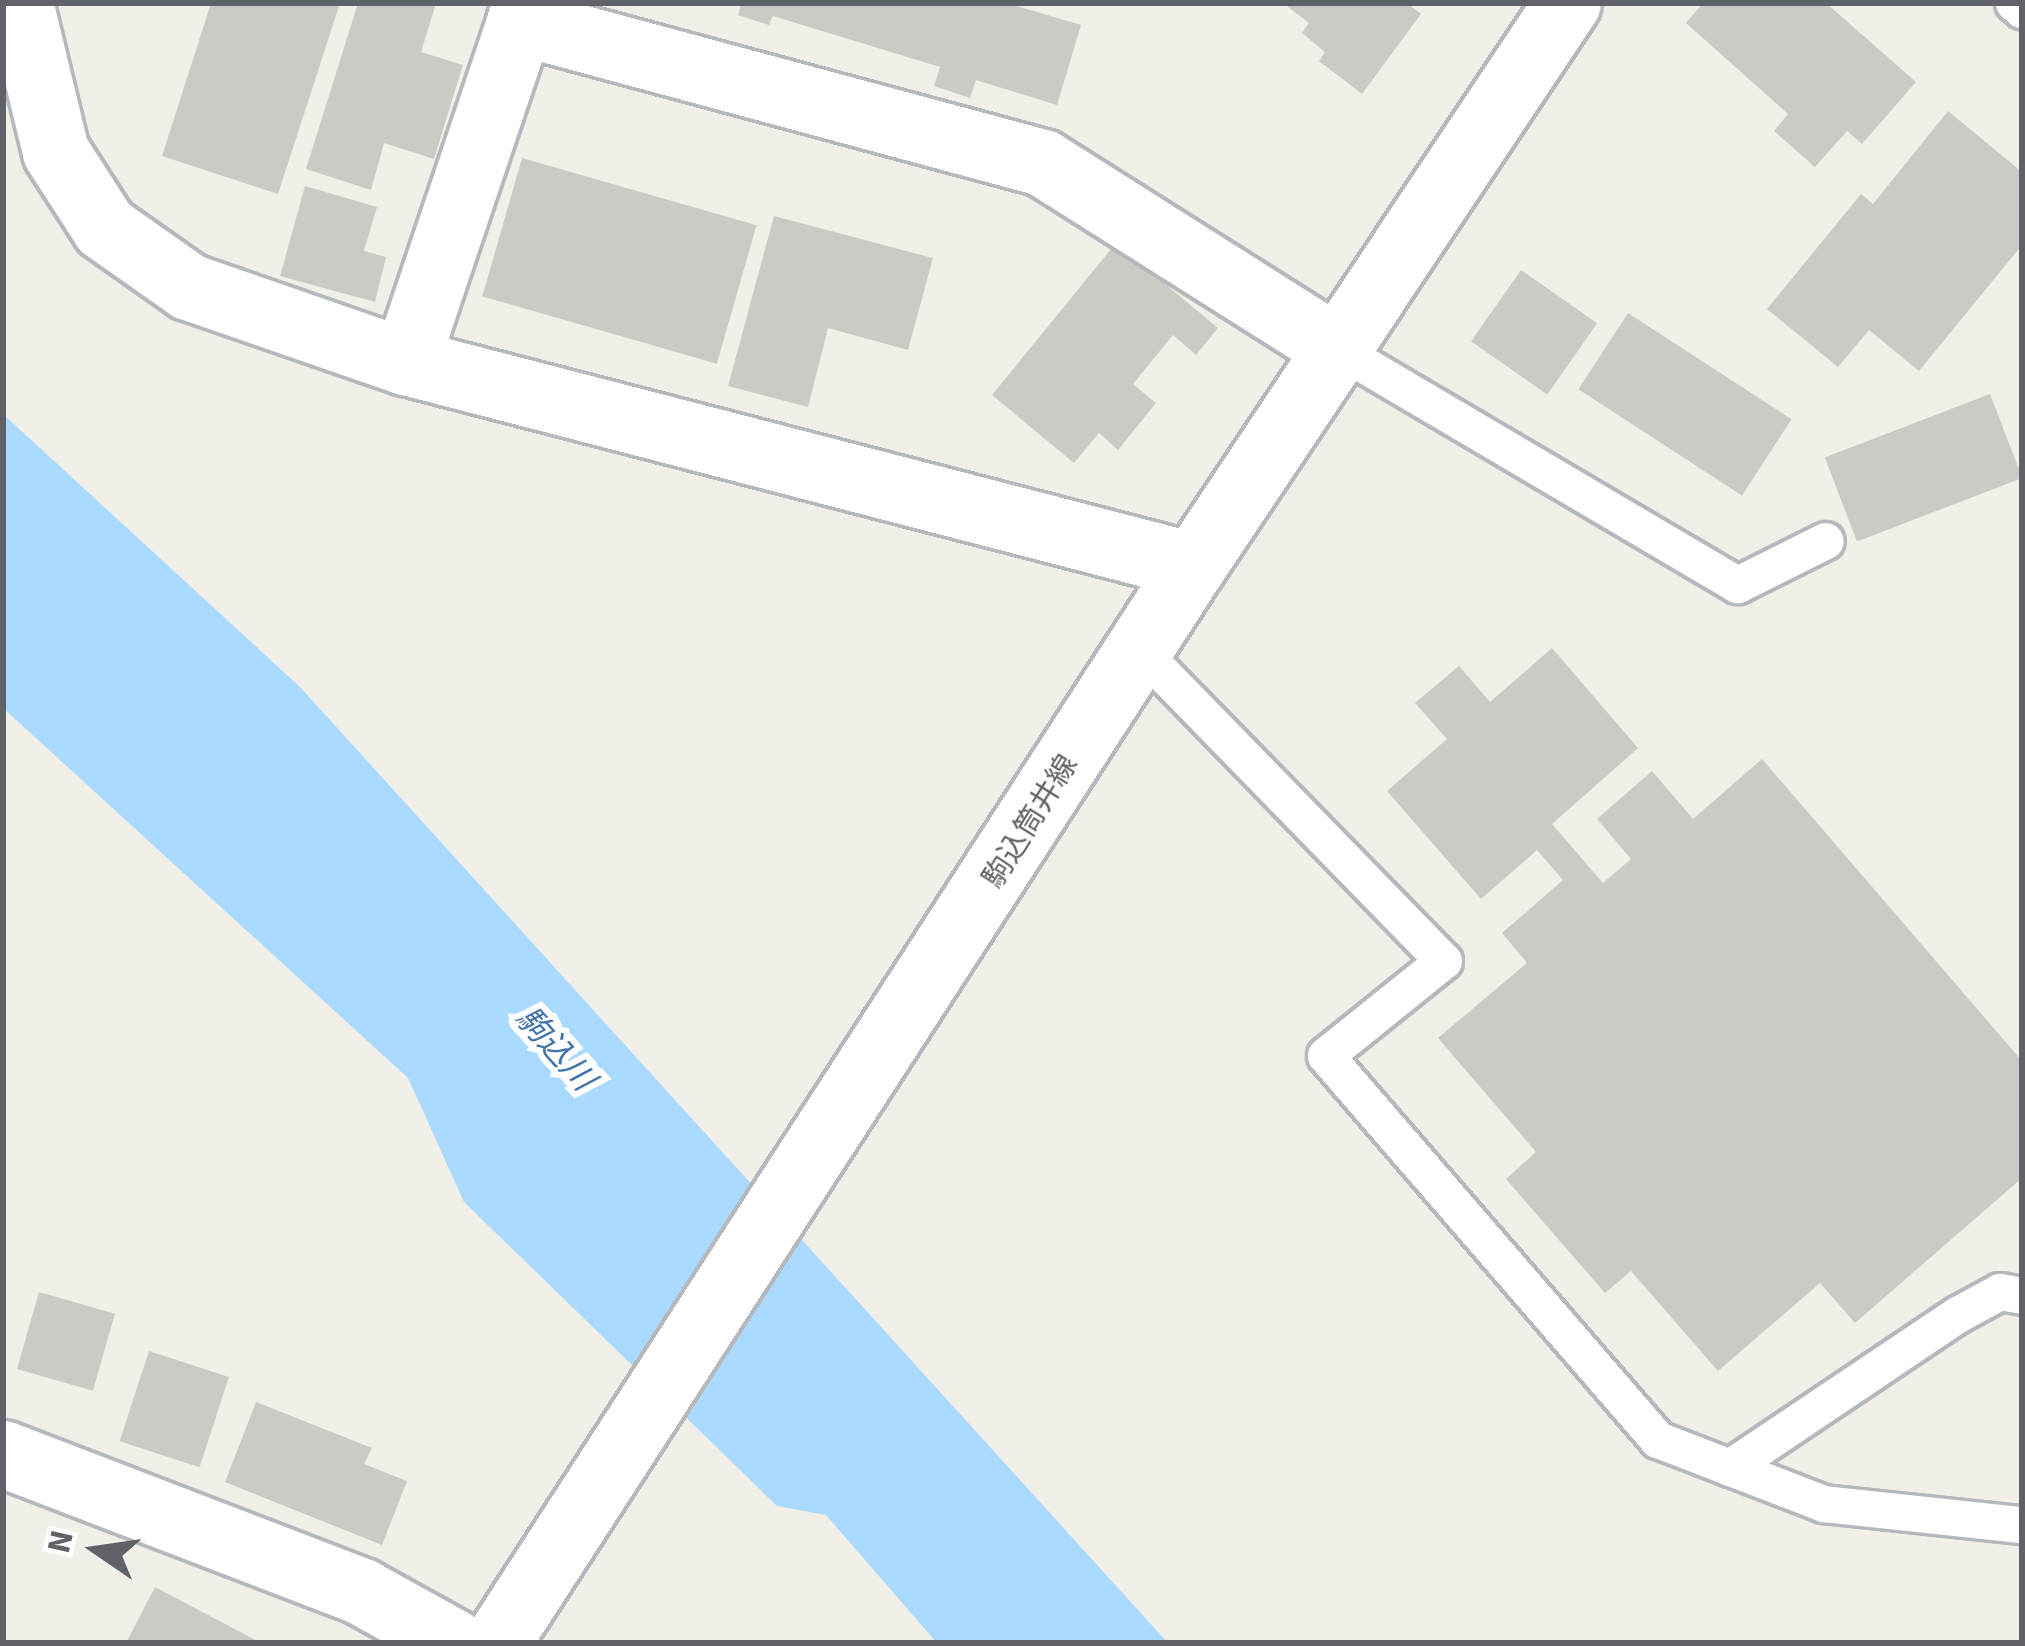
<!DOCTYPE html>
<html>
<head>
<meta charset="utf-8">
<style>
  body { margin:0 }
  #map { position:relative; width:2025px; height:1646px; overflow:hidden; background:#f1efe8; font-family:"Source Sans 3","Noto Sans JP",sans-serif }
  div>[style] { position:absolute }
  .water>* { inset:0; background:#aadaff }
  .building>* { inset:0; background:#cccac5; transform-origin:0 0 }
  .roads { filter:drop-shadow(3px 0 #b5b8bc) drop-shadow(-3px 0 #b5b8bc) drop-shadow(0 3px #b5b8bc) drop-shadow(0 -3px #b5b8bc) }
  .service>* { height:36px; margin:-18px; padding:0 18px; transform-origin:18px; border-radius:18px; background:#fff }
  .minor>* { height:66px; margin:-33px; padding:0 33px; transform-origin:33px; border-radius:33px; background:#fff }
  .secondary>* { height:66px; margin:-33px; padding:0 33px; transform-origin:33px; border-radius:33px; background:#fff }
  span { translate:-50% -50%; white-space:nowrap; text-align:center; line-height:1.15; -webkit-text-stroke:12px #fff; paint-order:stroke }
  .street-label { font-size:30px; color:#5f6368 }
  .water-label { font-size:33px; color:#4174aa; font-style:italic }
  .frame { position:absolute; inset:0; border:6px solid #5f6368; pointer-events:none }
  .north { position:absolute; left:36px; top:1490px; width:120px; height:120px; -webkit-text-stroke:9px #fff; paint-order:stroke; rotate:283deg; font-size:33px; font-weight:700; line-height:48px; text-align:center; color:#5f6368 }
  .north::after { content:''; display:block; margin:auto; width:42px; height:54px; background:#5f6368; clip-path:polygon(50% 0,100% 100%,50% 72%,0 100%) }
</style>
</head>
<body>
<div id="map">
  <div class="water">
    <i style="clip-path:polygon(3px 414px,300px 687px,1168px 1643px,937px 1643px,826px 1515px,777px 1506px,464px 1202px,408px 1078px,3px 708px)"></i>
  </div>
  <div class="building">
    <i style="clip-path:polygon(211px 3px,340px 3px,278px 194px,162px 156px)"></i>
    <i style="clip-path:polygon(358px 3px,436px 3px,421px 52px,463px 65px,434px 159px,384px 143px,371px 190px,306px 169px)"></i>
    <i style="clip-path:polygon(741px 3px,1007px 3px,1081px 25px,1057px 105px,976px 80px,970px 98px,934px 86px,940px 67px,773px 16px,769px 25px,738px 15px)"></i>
    <i style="clip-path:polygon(1283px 3px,1407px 3px,1421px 14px,1362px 94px,1319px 61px,1325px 52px,1302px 33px,1309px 23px)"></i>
    <i style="clip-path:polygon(1703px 3px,1826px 3px,1916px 82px,1862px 144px,1847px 131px,1815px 167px,1774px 131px,1788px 114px,1686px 23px)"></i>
    <i style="clip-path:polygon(1948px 111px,2022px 172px,2022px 245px,1919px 371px,1869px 330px,1838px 367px,1767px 309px,1861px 194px,1873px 204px)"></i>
    <i style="left:522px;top:158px;width:244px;height:144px;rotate:16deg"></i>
    <i style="clip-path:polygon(305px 186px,377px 207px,364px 251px,386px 257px,375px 302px,280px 276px)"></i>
    <i style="clip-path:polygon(774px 216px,933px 258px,908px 350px,828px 328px,808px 407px,728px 386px)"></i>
    <i style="clip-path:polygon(1116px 243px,1218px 328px,1196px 355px,1173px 335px,1133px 384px,1156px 403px,1118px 450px,1099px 433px,1074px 463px,992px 395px)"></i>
    <i style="left:1521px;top:270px;width:93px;height:87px;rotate:35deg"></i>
    <i style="left:1628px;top:313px;width:195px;height:91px;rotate:33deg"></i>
    <i style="left:1990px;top:394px;width:90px;height:177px;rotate:69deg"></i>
    <i style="clip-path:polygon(1552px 648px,1638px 748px,1552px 824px,1603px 883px,1631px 859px,1597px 819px,1652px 771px,1693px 819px,1762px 759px,2022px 1061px,2022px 1178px,1855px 1323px,1820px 1283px,1718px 1371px,1631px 1271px,1605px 1293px,1506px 1179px,1536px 1152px,1438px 1038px,1527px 963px,1502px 933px,1563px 880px,1537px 850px,1481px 899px,1387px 791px,1447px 739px,1415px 703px,1459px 666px,1490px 702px)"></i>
    <i style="left:39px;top:1292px;width:79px;height:80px;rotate:16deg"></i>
    <i style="left:149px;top:1351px;width:84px;height:95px;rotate:18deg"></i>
    <i style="clip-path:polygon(256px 1402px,372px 1448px,364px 1464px,407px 1481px,382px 1545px,225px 1482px)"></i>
    <i style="clip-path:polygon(155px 1587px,261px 1643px,126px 1643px)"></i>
  </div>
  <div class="roads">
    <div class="service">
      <i style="left:2014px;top:3px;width:11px;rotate:41deg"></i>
      <i style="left:1337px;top:349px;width:465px;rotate:30.5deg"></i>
      <i style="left:1738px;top:585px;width:98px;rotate:-26.6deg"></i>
      <i style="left:1140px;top:650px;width:435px;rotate:45.7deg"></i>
      <i style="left:1444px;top:961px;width:151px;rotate:141.2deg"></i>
      <i style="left:1326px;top:1056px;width:508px;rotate:49.15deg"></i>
      <i style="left:1658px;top:1440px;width:178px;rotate:21.1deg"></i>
      <i style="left:1824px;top:1504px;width:199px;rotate:6.1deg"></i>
      <i style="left:1730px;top:1468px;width:275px;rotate:-33.9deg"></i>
      <i style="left:1958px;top:1315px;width:48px;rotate:-28.7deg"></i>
      <i style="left:2000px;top:1292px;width:22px;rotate:10deg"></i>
    </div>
    <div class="minor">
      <i style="left:20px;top:3px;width:153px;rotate:76.4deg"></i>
      <i style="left:56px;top:152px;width:90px;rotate:57.2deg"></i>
      <i style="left:105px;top:228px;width:103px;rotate:35.1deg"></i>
      <i style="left:189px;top:287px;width:230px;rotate:19.1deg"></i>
      <i style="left:406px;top:362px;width:813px;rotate:14.53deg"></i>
      <i style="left:520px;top:22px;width:542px;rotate:15.09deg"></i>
      <i style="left:1043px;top:163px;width:348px;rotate:32.3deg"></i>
      <i style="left:406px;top:362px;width:379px;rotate:-71.4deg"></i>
      <i style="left:3px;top:1454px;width:385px;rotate:21deg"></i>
      <i style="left:362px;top:1592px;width:105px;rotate:29deg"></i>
    </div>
    <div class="secondary">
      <i style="left:497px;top:1643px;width:1282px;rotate:-57.13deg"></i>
      <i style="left:1193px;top:566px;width:676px;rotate:-56.33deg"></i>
    </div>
  </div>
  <div class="street-label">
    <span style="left:1031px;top:822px;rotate:-58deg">駒込筒井線</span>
  </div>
  <div class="water-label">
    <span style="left:555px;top:1049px;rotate:48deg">駒込川</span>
  </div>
  <div class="frame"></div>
  <div class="north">N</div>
</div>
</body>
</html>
